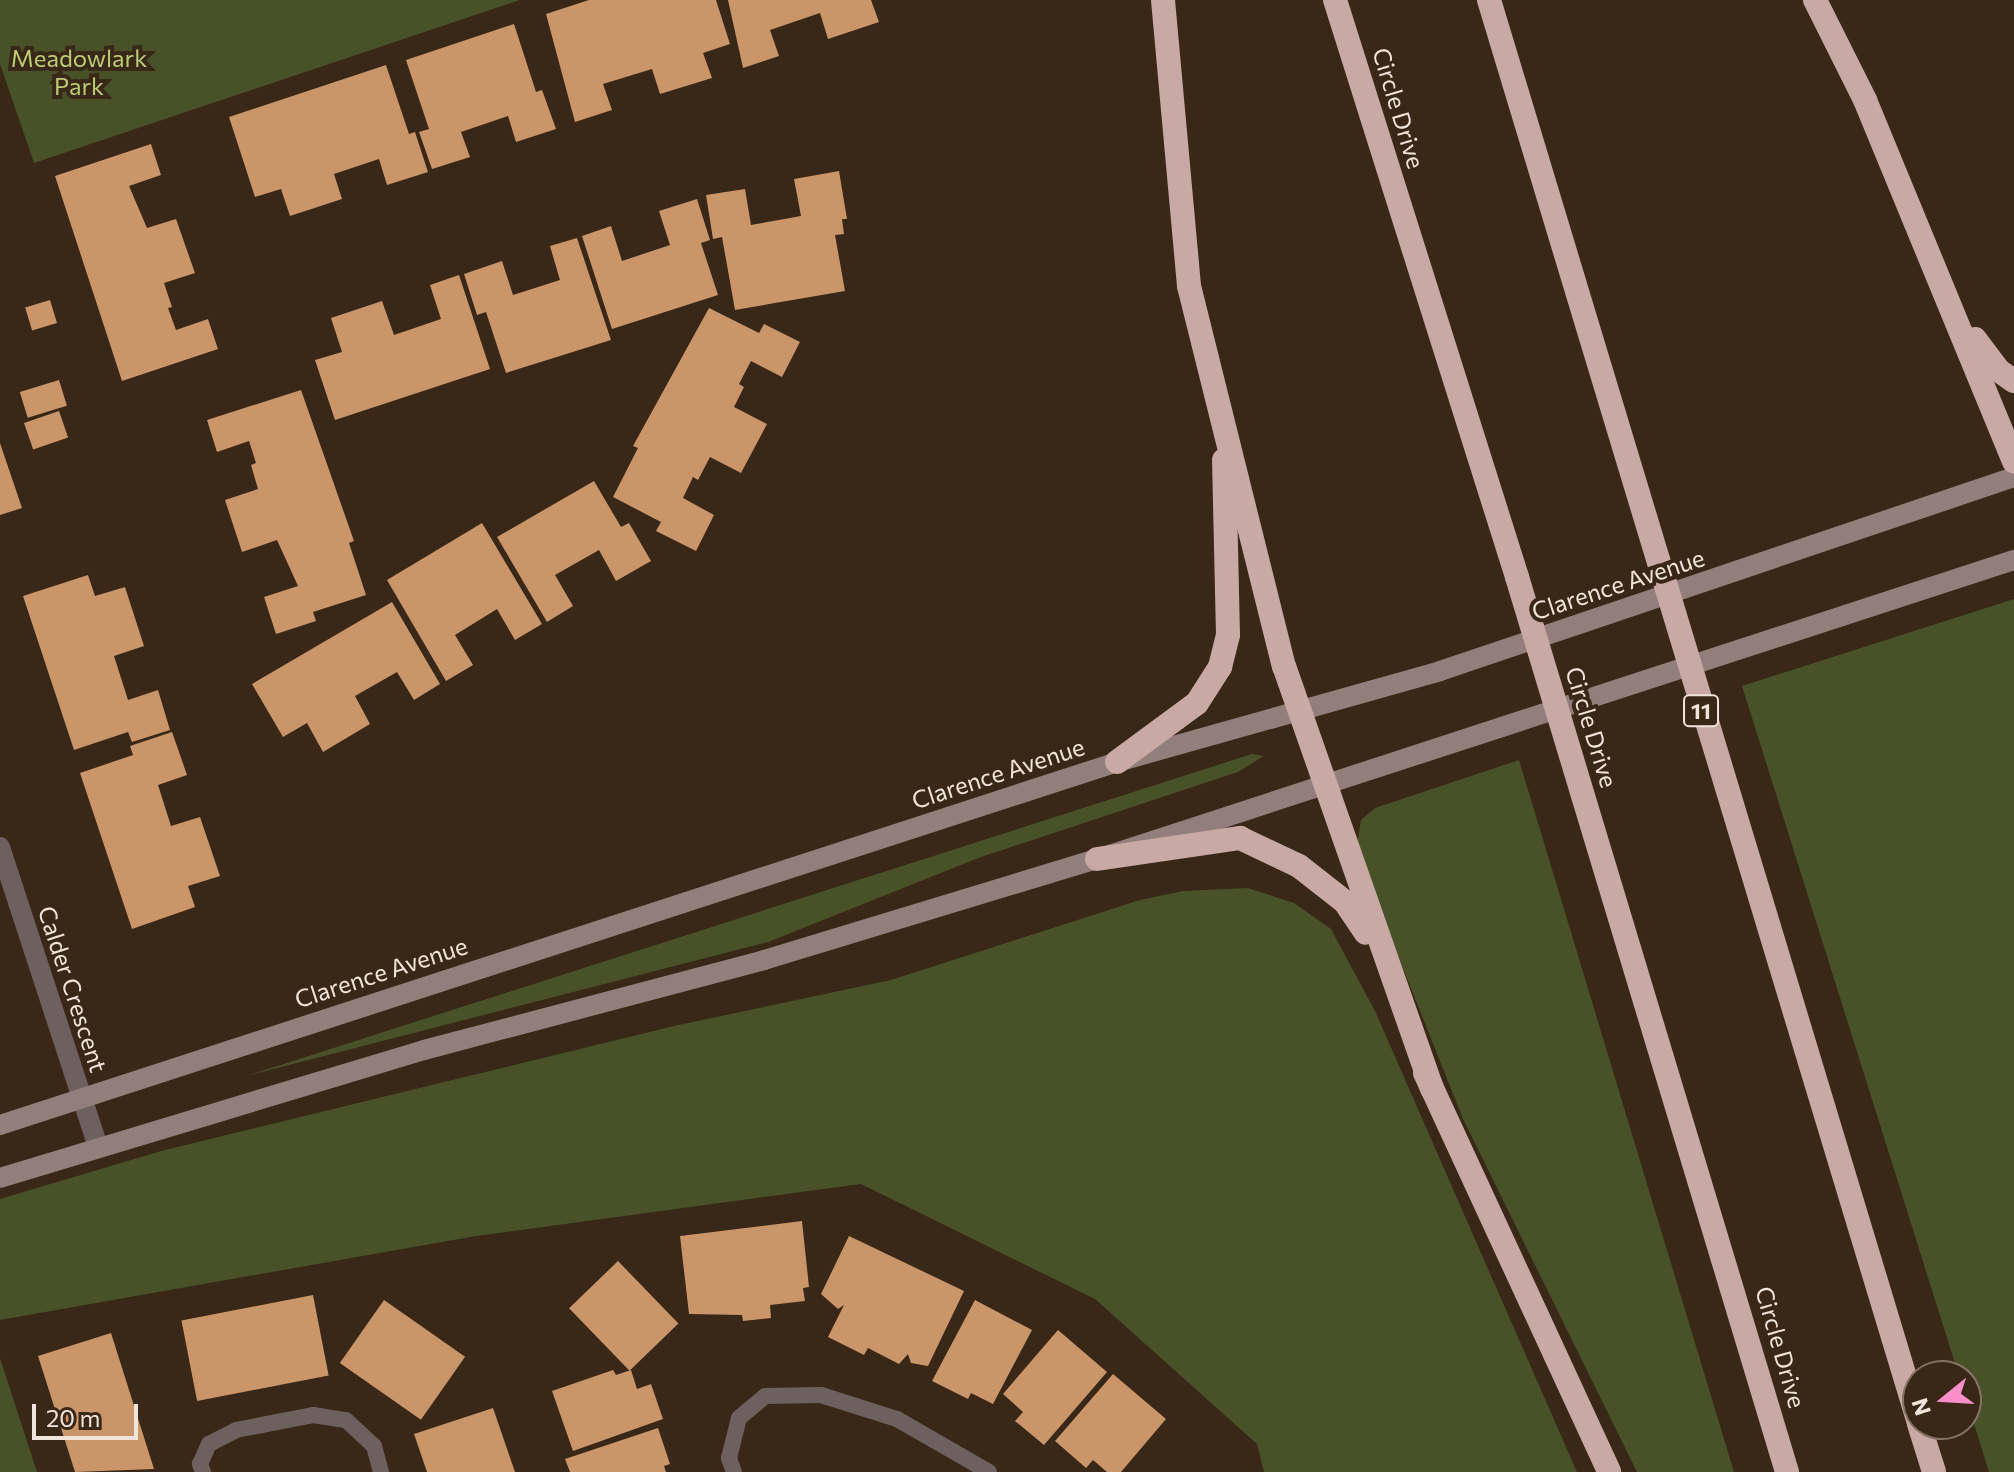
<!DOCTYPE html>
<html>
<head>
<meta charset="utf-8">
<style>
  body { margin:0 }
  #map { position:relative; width:2014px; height:1472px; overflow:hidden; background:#392717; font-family:Commissioner,sans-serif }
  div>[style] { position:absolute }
  .green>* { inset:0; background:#485127 }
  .building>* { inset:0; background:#ca9669; transform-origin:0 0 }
  .lane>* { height:16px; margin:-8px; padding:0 8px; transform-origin:8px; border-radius:8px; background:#6d605e }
  .street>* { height:20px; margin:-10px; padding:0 10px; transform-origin:10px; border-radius:10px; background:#6d605e }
  .secondary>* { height:20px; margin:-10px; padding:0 10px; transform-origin:10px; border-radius:10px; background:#927e7a }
  .highway>* { height:24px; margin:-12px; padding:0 12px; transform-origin:12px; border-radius:12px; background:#c8a9a4 }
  span { translate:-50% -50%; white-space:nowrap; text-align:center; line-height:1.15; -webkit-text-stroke:8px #392717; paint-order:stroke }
  .shield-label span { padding:2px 6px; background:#392717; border:2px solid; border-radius:6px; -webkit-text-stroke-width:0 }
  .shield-label { font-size:22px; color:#f1e5db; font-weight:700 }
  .park-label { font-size:24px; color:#bbcd73 }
  .street-label { font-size:24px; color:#f1e5db }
  .north { position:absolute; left:1902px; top:1360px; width:80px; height:80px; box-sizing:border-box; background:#392717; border:2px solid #837365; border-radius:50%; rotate:252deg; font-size:22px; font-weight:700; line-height:32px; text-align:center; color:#f1e5db }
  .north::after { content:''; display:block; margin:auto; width:28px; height:36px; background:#f98fca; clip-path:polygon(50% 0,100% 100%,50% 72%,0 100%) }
  .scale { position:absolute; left:32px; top:1404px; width:106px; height:36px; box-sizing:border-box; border:4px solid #f1e5db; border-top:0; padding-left:10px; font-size:24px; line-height:28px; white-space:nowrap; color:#f1e5db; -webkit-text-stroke:6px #392717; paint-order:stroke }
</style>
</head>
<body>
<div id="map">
  <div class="green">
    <i style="clip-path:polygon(0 0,520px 0,34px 163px,0 64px)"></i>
    <i style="clip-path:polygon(2014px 599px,2014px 1472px,1989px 1472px,1966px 1398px,1966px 1376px,1959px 1376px,1742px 686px)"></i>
    <i style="clip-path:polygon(1252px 754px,1264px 756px,1238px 772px,981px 857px,768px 942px,246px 1076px)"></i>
    <i style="clip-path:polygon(1519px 760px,1734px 1472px,1637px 1472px,1463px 1119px,1356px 850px,1361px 820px,1375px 808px)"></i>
    <i style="clip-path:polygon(1248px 888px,1294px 903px,1331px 929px,1375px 1011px,1577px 1472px,1264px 1472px,1257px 1444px,1095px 1299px,861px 1184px,476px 1236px,0 1320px,0 1199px,161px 1151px,674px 1026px,891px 980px,1140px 900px,1183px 891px)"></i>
    <i style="clip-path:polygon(0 1358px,37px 1472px,0 1472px)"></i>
  </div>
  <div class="building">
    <i style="clip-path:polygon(589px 0,716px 0,730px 44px,703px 53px,712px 78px,660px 94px,652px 69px,603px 84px,612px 110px,575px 122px,546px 14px)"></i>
    <i style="clip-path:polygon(728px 0,871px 0,879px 22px,828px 39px,820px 13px,770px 30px,779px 56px,743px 68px)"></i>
    <i style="clip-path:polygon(514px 24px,536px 92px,542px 90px,556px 129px,516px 142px,508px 116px,461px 132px,470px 157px,432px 169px,419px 132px,429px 129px,406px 60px)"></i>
    <i style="clip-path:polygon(386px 65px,409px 134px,415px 132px,428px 172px,387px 185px,379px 159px,334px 174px,342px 199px,290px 216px,281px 189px,255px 197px,229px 117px)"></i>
    <i style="clip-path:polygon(151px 144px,161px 175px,129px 186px,147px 228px,176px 219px,195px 273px,164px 283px,172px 307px,168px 308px,176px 330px,208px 319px,218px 349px,122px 381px,55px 176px)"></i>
    <i style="clip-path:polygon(839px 171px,847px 219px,842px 219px,844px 234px,835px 235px,845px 291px,735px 310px,722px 237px,713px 239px,706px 195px,745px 189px,751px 225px,801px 216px,794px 179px)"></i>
    <i style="clip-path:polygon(697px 199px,710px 240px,701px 243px,718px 295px,612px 329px,582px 236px,611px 226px,622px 261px,670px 245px,659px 211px)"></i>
    <i style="clip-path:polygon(577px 238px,611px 340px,506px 373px,486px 312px,477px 315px,464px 274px,502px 261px,513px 295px,560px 280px,550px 246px)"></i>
    <i style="clip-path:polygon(459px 275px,490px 369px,335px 420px,315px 360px,342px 352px,331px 318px,382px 301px,394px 335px,441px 319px,430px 285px)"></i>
    <i style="left:50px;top:300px;width:24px;height:26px;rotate:73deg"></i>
    <i style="clip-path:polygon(709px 308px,759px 333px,764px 324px,800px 342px,782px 377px,751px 361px,739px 384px,744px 387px,734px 407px,767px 424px,741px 473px,710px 457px,698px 480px,693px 477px,683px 498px,714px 515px,696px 551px,656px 531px,661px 522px,613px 497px,638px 448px,633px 446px)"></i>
    <i style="left:59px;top:380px;width:27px;height:41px;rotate:73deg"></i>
    <i style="clip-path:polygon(301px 390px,354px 541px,349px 543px,366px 595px,313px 612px,316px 621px,276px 634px,264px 597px,298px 586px,277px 540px,242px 552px,225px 500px,258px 489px,251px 465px,256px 463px,249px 441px,217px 452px,207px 420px)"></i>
    <i style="left:59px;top:411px;width:28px;height:37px;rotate:71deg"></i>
    <i style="clip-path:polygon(0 443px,22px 508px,0 515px)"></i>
    <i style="clip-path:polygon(594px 481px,621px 527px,629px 523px,651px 561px,616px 581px,599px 550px,555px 575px,573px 606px,547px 622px,497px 537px)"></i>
    <i style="clip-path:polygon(482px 523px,542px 624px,515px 640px,497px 609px,455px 635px,473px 665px,446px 681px,387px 580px)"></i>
    <i style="clip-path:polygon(88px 575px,95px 596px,125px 587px,144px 646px,114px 656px,128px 700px,158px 690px,170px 730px,132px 742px,128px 732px,74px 750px,23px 596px)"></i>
    <i style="clip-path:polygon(392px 602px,440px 684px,414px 700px,397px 672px,355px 696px,370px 724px,323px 752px,307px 723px,283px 737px,252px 684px)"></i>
    <i style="clip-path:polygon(172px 732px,187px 775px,158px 785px,171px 826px,200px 817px,220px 876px,188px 886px,195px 907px,132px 929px,80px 773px,133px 755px,130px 746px)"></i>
    <i style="clip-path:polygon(802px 1221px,809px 1287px,803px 1288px,805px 1301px,770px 1305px,771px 1318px,743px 1321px,742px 1315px,689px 1314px,680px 1236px)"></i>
    <i style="clip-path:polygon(849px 1236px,964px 1291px,928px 1366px,911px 1363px,908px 1354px,899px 1364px,868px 1348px,864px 1355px,828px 1337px,844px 1305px,838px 1309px,821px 1294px)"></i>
    <i style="left:618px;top:1261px;width:87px;height:68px;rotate:46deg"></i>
    <i style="left:313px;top:1295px;width:82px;height:134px;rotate:79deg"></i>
    <i style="left:384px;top:1300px;width:99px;height:77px;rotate:35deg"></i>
    <i style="clip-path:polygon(975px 1300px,1032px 1330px,993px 1404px,971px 1393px,968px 1399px,932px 1381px)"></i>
    <i style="clip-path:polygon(1058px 1330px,1107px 1372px,1044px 1445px,1015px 1421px,1023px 1412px,1003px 1394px)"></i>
    <i style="clip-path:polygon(111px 1333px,154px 1469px,75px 1472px,38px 1356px)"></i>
    <i style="clip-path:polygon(613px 1370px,616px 1375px,631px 1370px,637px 1389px,651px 1384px,663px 1419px,573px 1451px,552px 1391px)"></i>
    <i style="clip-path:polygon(1113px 1374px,1166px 1419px,1121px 1472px,1107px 1472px,1093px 1460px,1086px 1468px,1055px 1441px)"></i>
    <i style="clip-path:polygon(493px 1408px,515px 1472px,427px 1472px,414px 1434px)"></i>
    <i style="clip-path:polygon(658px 1428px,670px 1464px,664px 1466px,666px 1472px,570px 1472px,565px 1459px)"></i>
  </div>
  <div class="lane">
    <i style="left:203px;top:1472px;width:9px;rotate:-111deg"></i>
    <i style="left:200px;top:1464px;width:22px;rotate:-66deg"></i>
    <i style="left:209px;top:1444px;width:30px;rotate:-27deg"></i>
    <i style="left:236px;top:1430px;width:78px;rotate:-11deg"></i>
    <i style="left:313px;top:1415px;width:33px;rotate:9deg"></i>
    <i style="left:346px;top:1420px;width:38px;rotate:43deg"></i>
    <i style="left:374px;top:1446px;width:27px;rotate:75deg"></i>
    <i style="left:734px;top:1472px;width:15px;rotate:-110deg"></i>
    <i style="left:729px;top:1458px;width:41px;rotate:-76deg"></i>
    <i style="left:739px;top:1418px;width:34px;rotate:-40deg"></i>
    <i style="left:765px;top:1396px;width:56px;rotate:-1deg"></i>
    <i style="left:821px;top:1395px;width:80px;rotate:17.5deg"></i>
    <i style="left:897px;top:1419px;width:106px;rotate:29.9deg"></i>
  </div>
  <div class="street">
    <i style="left:0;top:847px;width:315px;rotate:71.9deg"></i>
  </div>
  <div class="secondary">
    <i style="left:0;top:1125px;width:1175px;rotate:-18deg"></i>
    <i style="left:1117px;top:762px;width:336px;rotate:-15.7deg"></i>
    <i style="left:1440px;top:671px;width:606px;rotate:-18.67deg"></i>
    <i style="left:0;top:1178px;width:443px;rotate:-16.8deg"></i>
    <i style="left:424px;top:1050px;width:352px;rotate:-14.8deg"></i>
    <i style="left:764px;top:960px;width:348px;rotate:-16.9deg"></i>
    <i style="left:1097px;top:859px;width:965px;rotate:-18.06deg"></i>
  </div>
  <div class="highway">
    <i style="left:1163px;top:0;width:287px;rotate:84.8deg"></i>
    <i style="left:1189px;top:286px;width:392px;rotate:76deg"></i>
    <i style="left:1284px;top:666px;width:448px;rotate:70.7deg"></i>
    <i style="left:1335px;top:0;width:605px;rotate:72.49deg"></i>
    <i style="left:1517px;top:577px;width:935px;rotate:73.21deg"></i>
    <i style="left:1489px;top:0;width:1483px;rotate:73.19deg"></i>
    <i style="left:1815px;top:0;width:112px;rotate:63.4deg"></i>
    <i style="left:1865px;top:100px;width:391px;rotate:67.6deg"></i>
    <i style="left:1975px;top:339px;width:39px;rotate:53deg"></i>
    <i style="left:1998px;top:370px;width:19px;rotate:35deg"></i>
    <i style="left:1117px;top:762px;width:99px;rotate:-36.4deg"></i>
    <i style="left:1197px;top:703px;width:43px;rotate:-57.4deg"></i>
    <i style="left:1220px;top:667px;width:33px;rotate:-76deg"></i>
    <i style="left:1228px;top:635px;width:175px;rotate:-91.3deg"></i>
    <i style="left:1097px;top:859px;width:145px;rotate:-8.4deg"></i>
    <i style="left:1240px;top:838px;width:65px;rotate:25.4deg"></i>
    <i style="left:1299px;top:866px;width:58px;rotate:38deg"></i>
    <i style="left:1345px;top:902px;width:37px;rotate:56deg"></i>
    <i style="left:1425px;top:1073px;width:439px;rotate:65.2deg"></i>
    <i style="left:1919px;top:1424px;width:50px;rotate:72.6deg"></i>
  </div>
  <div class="shield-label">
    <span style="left:1701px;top:711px">11</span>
  </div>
  <div class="park-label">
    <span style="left:79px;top:72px">Meadowlark<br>Park</span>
  </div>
  <div class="street-label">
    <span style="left:1399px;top:108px;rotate:73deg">Circle Drive</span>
    <span style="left:1618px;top:584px;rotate:-18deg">Clarence Avenue</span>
    <span style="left:1592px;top:727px;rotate:73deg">Circle Drive</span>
    <span style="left:998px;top:773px;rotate:-18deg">Clarence Avenue</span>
    <span style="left:381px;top:972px;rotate:-18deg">Clarence Avenue</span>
    <span style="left:73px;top:989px;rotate:72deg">Calder Crescent</span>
    <span style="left:1781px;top:1347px;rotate:74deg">Circle Drive</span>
  </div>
  <div class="north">N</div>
  <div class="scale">20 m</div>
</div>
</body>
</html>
